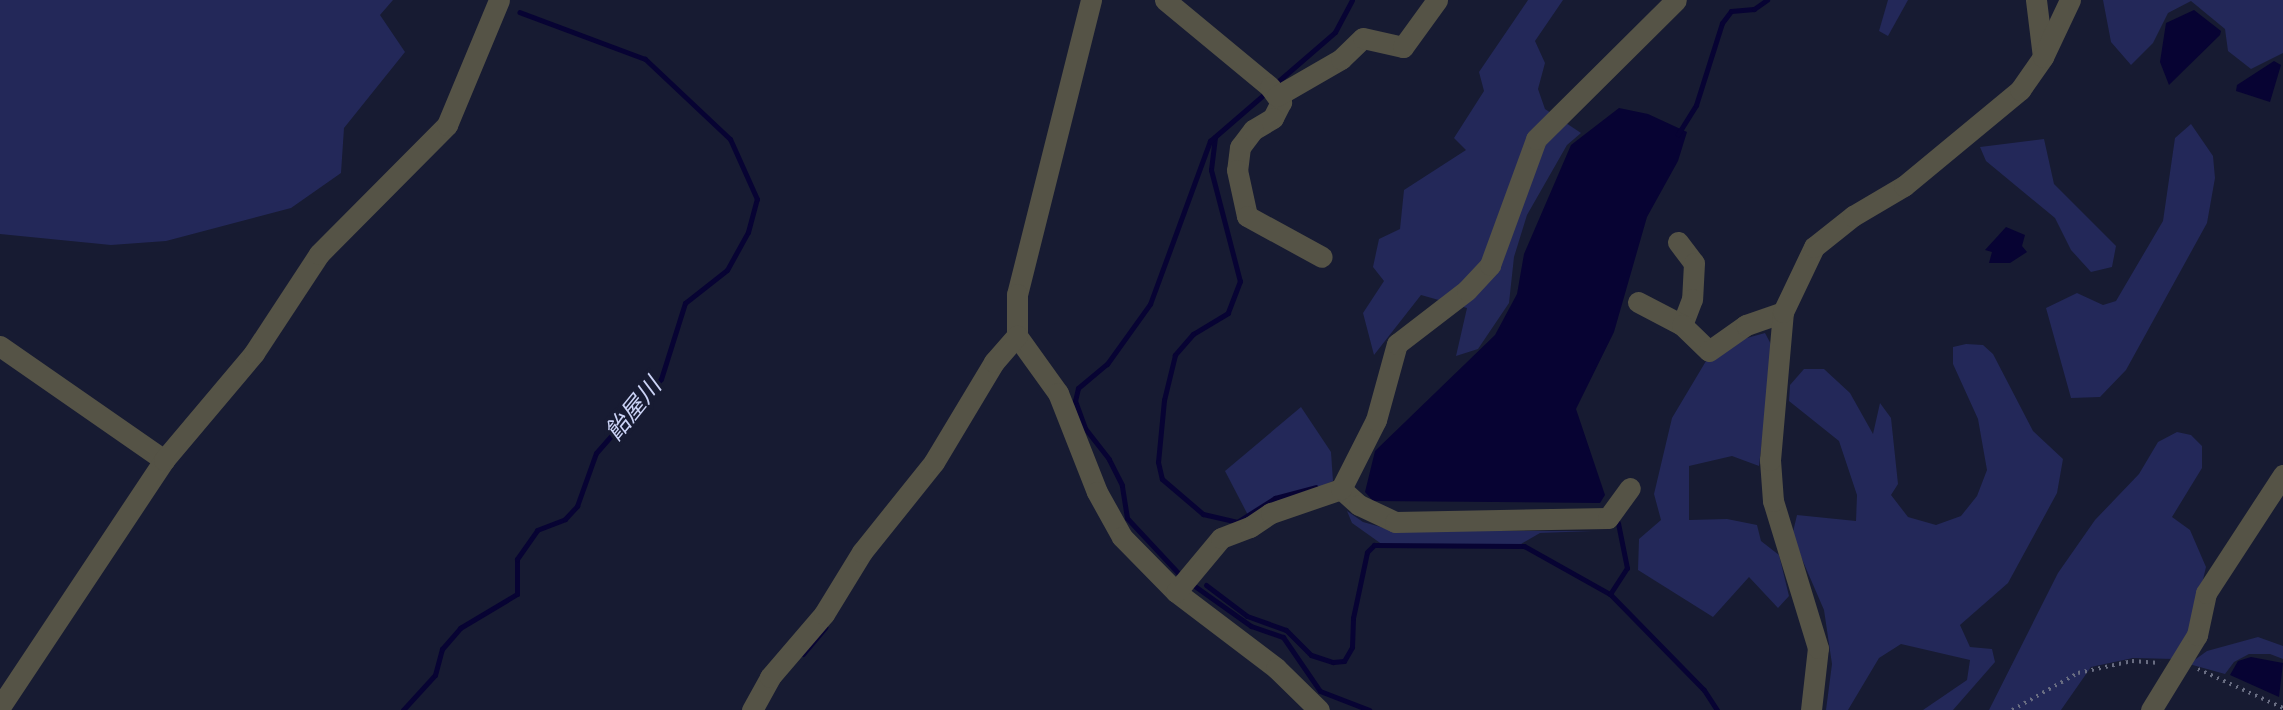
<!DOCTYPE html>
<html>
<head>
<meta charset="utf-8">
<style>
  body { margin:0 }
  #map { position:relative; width:2283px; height:710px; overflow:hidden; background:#171b32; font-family:Inter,"Noto Sans JP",sans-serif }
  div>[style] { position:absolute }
  .green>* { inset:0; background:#232859 }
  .water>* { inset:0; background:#070333 }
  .stream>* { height:5px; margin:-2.5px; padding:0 2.5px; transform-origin:2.5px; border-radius:2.5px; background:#070333 }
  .path>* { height:3.5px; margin-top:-1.75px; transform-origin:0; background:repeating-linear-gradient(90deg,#696d82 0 2px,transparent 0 7px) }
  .street>* { height:21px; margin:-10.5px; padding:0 10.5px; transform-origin:10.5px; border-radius:10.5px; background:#555346 }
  span { translate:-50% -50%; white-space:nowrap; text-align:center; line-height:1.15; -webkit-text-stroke:7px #171b32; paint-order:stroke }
  .water-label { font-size:24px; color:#cbd3f6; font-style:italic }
</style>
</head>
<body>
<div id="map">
  <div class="green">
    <i style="clip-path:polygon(0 0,393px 0,380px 15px,405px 52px,344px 128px,341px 173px,291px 208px,166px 241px,111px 245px,0 234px)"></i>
    <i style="clip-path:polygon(1528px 0,1563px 0,1535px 41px,1545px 63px,1538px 89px,1545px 109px,1581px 133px,1567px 145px,1527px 215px,1514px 257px,1509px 303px,1478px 349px,1456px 356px,1467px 308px,1421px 295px,1374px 355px,1363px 313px,1384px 281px,1373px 267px,1379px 239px,1400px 229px,1404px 190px,1466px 150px,1454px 138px,1484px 91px,1479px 72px)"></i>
    <i style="clip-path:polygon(1888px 0,1908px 0,1888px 36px,1879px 31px)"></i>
    <i style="clip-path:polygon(2103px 0,2283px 0,2283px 53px,2251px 69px,2228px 51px,2225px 29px,2191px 1px,2168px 13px,2153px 43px,2131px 65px,2111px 42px)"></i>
    <i style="clip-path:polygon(2191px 124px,2213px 156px,2215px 178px,2207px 223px,2126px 370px,2100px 397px,2071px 398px,2046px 308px,2077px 293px,2103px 305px,2116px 301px,2163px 221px,2175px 138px)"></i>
    <i style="clip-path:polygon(2044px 139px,2054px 184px,2116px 246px,2112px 267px,2091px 272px,2071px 250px,2055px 218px,1986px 161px,1980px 147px)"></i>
    <i style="clip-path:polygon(1765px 333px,1773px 348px,1759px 466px,1732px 456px,1689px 466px,1689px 520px,1727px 519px,1757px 525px,1761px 541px,1779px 555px,1789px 596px,1778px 608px,1749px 577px,1713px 617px,1638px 570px,1639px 539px,1661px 520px,1654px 494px,1672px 418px,1706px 361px,1736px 341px)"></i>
    <i style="clip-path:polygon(1966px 344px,1983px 345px,1993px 354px,2033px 431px,2063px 459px,2057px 493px,2008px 583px,1960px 625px,1970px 647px,1992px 649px,1995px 662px,1953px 710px,1923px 710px,1967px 680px,1970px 660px,1901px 644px,1879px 658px,1848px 710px,1826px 710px,1832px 664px,1824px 610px,1792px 536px,1797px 515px,1856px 521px,1857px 495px,1839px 441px,1789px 401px,1790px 385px,1804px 369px,1824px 369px,1850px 393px,1873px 434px,1880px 403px,1891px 418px,1898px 484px,1891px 495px,1908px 517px,1936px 525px,1961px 516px,1977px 496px,1987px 470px,1978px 419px,1953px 364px,1953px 347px)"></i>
    <i style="clip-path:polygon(1301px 407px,1331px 452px,1333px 481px,1250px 519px,1225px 471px)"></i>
    <i style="clip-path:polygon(2177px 432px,2191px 435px,2202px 446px,2202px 468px,2172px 517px,2190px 530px,2206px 567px,2191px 630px,2175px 659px,2133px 658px,2091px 667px,2061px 710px,1989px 710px,2058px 573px,2095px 520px,2139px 474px,2158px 442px)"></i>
    <i style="clip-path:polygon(1347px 511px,1363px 522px,1395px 531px,1593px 531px,1540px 533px,1521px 544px,1383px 545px,1352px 523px)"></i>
    <i style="clip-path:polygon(2258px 637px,2283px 646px,2283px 659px,2270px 654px,2249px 654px,2234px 662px,2225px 674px,2189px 664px,2207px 651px)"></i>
  </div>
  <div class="water">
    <i style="clip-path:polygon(2194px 10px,2221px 31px,2220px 35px,2169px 85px,2160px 62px,2166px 23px)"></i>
    <i style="clip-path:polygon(2274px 61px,2281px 65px,2270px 102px,2236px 91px,2237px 85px)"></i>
    <i style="clip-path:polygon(1619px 108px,1648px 114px,1687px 132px,1678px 161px,1647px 217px,1614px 332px,1576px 409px,1605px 495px,1600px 503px,1373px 501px,1365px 492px,1375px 451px,1495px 335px,1517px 294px,1524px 254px,1571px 145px)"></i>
    <i style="clip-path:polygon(2006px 227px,2025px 235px,2022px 246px,2027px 252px,2010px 263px,1989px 263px,1992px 252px,1985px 250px)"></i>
    <i style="clip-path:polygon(2251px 657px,2283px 663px,2279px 697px,2230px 675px,2238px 661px)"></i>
  </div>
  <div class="stream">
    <i style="left:1275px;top:84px;width:79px;rotate:-40.9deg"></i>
    <i style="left:1335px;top:32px;width:36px;rotate:-62deg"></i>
    <i style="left:1678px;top:134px;width:34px;rotate:-58deg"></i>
    <i style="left:1696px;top:105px;width:86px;rotate:-72.4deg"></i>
    <i style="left:1722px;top:23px;width:15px;rotate:-53deg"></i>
    <i style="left:1731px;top:11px;width:23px;rotate:-5deg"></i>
    <i style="left:1754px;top:9px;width:16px;rotate:-35deg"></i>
    <i style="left:1215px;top:137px;width:33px;rotate:97deg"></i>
    <i style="left:1211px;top:170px;width:115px;rotate:75.4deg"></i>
    <i style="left:1240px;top:281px;width:34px;rotate:111deg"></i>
    <i style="left:1228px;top:313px;width:41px;rotate:149deg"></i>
    <i style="left:1193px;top:334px;width:28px;rotate:131deg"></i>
    <i style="left:1175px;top:355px;width:46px;rotate:103.7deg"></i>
    <i style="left:1164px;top:400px;width:62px;rotate:95.5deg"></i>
    <i style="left:1158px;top:462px;width:17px;rotate:77deg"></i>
    <i style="left:1162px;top:479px;width:54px;rotate:40.5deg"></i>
    <i style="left:1203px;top:514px;width:35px;rotate:13deg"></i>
    <i style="left:1237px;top:522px;width:45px;rotate:-32.3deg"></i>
    <i style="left:1275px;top:498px;width:42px;rotate:-15deg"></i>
    <i style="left:1181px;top:576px;width:79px;rotate:-133deg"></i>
    <i style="left:1127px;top:518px;width:33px;rotate:-99deg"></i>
    <i style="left:1122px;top:485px;width:29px;rotate:-117deg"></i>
    <i style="left:1109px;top:459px;width:39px;rotate:-128deg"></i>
    <i style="left:1085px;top:428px;width:29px;rotate:-110deg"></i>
    <i style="left:1075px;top:401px;width:13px;rotate:-77deg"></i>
    <i style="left:1078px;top:388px;width:38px;rotate:-40deg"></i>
    <i style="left:1107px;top:364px;width:74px;rotate:-54.4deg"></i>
    <i style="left:1150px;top:304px;width:174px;rotate:-69.8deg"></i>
    <i style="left:1210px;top:141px;width:77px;rotate:-40.8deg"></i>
    <i style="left:1189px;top:582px;width:76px;rotate:35.4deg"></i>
    <i style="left:1251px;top:626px;width:34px;rotate:19deg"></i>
    <i style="left:1283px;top:637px;width:65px;rotate:55.6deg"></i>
    <i style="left:1320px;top:691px;width:53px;rotate:21.2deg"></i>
    <i style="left:1206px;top:585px;width:51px;rotate:37.1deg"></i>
    <i style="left:1247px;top:616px;width:41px;rotate:19.7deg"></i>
    <i style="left:1286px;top:630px;width:35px;rotate:45deg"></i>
    <i style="left:1311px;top:655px;width:23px;rotate:18deg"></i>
    <i style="left:1333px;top:662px;width:11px;rotate:-5deg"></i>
    <i style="left:1344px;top:661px;width:16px;rotate:-60deg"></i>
    <i style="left:1352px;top:647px;width:29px;rotate:-88deg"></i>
    <i style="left:1353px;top:618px;width:67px;rotate:-78deg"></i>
    <i style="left:1367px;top:552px;width:10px;rotate:-45deg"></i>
    <i style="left:1374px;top:545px;width:150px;rotate:0.4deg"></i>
    <i style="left:1524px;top:546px;width:98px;rotate:29.2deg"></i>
    <i style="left:1610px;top:594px;width:134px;rotate:45.6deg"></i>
    <i style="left:1704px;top:690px;width:24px;rotate:57deg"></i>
    <i style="left:1610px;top:594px;width:31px;rotate:-57deg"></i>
    <i style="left:1627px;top:568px;width:46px;rotate:-101.3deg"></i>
    <i style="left:803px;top:654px;width:35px;rotate:-50deg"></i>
    <i style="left:403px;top:710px;width:47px;rotate:-47.6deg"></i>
    <i style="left:435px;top:675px;width:27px;rotate:-75deg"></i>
    <i style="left:442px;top:649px;width:28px;rotate:-49deg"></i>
    <i style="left:460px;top:628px;width:66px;rotate:-30.8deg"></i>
    <i style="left:517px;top:594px;width:35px;rotate:-90deg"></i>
    <i style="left:517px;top:559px;width:35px;rotate:-55deg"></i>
    <i style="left:537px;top:530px;width:30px;rotate:-21deg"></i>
    <i style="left:565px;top:519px;width:18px;rotate:-47deg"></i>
    <i style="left:577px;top:506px;width:56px;rotate:-70.3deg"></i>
    <i style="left:596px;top:453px;width:98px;rotate:-48.7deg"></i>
    <i style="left:661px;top:379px;width:80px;rotate:-72.5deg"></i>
    <i style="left:685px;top:303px;width:53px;rotate:-38.2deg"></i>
    <i style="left:727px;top:270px;width:43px;rotate:-61.1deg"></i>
    <i style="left:748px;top:232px;width:34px;rotate:-75deg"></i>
    <i style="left:757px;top:199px;width:66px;rotate:-114.2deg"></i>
    <i style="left:730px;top:139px;width:117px;rotate:-136.7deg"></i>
    <i style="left:645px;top:59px;width:134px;rotate:-159.5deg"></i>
  </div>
  <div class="path">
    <i style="left:2198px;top:669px;width:94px;rotate:24.6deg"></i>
    <i style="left:2012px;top:710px;width:76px;rotate:-29.3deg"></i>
    <i style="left:2078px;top:673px;width:55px;rotate:-12.5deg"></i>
    <i style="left:2132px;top:661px;width:28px;rotate:4deg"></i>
  </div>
  <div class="street">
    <i style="left:1091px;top:0;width:303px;rotate:104.1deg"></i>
    <i style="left:1017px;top:294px;width:42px;rotate:90deg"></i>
    <i style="left:1017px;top:336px;width:70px;rotate:54.3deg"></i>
    <i style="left:1058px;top:393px;width:106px;rotate:68.5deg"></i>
    <i style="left:1097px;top:492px;width:51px;rotate:60.9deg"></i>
    <i style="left:1122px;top:537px;width:77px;rotate:45.5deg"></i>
    <i style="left:1176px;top:592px;width:126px;rotate:37.2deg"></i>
    <i style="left:1276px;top:668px;width:60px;rotate:44.3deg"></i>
    <i style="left:1165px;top:0;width:136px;rotate:39.6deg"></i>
    <i style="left:1270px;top:87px;width:19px;rotate:54deg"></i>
    <i style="left:1281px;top:102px;width:18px;rotate:117deg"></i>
    <i style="left:1273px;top:118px;width:23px;rotate:149deg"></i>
    <i style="left:1253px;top:130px;width:21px;rotate:127deg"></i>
    <i style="left:1240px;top:147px;width:23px;rotate:97deg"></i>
    <i style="left:1237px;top:170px;width:47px;rotate:77.7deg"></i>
    <i style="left:1247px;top:216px;width:85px;rotate:28.7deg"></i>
    <i style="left:2036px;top:0;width:57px;rotate:83deg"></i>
    <i style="left:1277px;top:96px;width:74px;rotate:-30deg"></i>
    <i style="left:1341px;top:59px;width:30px;rotate:-44deg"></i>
    <i style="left:1363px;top:38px;width:41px;rotate:12.7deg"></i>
    <i style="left:1403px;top:47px;width:58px;rotate:-54.1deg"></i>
    <i style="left:1678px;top:242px;width:26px;rotate:53deg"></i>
    <i style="left:1694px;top:263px;width:36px;rotate:93deg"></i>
    <i style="left:1692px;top:299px;width:28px;rotate:111deg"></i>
    <i style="left:1638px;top:302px;width:50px;rotate:27.6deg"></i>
    <i style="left:1682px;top:325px;width:37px;rotate:44deg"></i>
    <i style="left:1709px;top:351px;width:45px;rotate:-35.1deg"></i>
    <i style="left:1746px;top:325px;width:39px;rotate:-19deg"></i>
    <i style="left:0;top:346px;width:200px;rotate:34.8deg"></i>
    <i style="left:1341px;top:489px;width:24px;rotate:42deg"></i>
    <i style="left:1359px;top:505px;width:40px;rotate:25deg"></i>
    <i style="left:1395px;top:522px;width:213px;rotate:-1.1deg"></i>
    <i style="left:1608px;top:518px;width:37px;rotate:-54deg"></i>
    <i style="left:1176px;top:592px;width:70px;rotate:-50.2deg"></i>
    <i style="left:1221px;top:538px;width:31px;rotate:-21deg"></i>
    <i style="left:1250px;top:527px;width:25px;rotate:-34deg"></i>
    <i style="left:1271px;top:513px;width:74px;rotate:-18.9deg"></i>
    <i style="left:1341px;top:489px;width:77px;rotate:-63.1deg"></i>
    <i style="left:1376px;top:420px;width:79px;rotate:-74.6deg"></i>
    <i style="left:1397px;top:344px;width:88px;rotate:-37.6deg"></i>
    <i style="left:1467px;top:290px;width:34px;rotate:-47deg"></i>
    <i style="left:1490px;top:265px;width:134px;rotate:-69.9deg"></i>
    <i style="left:1536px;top:139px;width:197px;rotate:-44.8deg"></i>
    <i style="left:0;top:707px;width:296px;rotate:-56.4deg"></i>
    <i style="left:164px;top:460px;width:140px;rotate:-49.9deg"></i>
    <i style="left:254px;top:353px;width:118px;rotate:-56.7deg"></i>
    <i style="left:319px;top:254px;width:182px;rotate:-45.2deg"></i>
    <i style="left:447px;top:125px;width:135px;rotate:-67.4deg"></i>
    <i style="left:752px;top:710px;width:38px;rotate:-61deg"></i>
    <i style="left:770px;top:677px;width:83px;rotate:-49.4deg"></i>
    <i style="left:824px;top:614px;width:73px;rotate:-58.5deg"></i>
    <i style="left:862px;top:552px;width:115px;rotate:-51.3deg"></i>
    <i style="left:934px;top:462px;width:117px;rotate:-59deg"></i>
    <i style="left:994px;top:362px;width:35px;rotate:-49deg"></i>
    <i style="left:1811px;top:710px;width:62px;rotate:-83.6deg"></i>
    <i style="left:1818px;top:648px;width:154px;rotate:-107deg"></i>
    <i style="left:1773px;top:501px;width:41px;rotate:-94.2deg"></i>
    <i style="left:1770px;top:460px;width:149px;rotate:-85deg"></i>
    <i style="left:1783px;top:312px;width:72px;rotate:-64.5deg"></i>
    <i style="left:1814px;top:247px;width:50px;rotate:-38.5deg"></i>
    <i style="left:1853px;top:216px;width:59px;rotate:-30.5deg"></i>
    <i style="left:1904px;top:186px;width:151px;rotate:-39.6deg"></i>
    <i style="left:2020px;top:90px;width:40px;rotate:-55.1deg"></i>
    <i style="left:2043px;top:57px;width:63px;rotate:-64.7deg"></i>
    <i style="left:2151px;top:710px;width:88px;rotate:-58.5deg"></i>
    <i style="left:2197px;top:635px;width:43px;rotate:-77.9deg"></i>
    <i style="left:2206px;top:593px;width:141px;rotate:-56.9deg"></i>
  </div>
  <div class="water-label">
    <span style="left:633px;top:409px;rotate:-51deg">飴屋川</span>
  </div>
</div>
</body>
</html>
